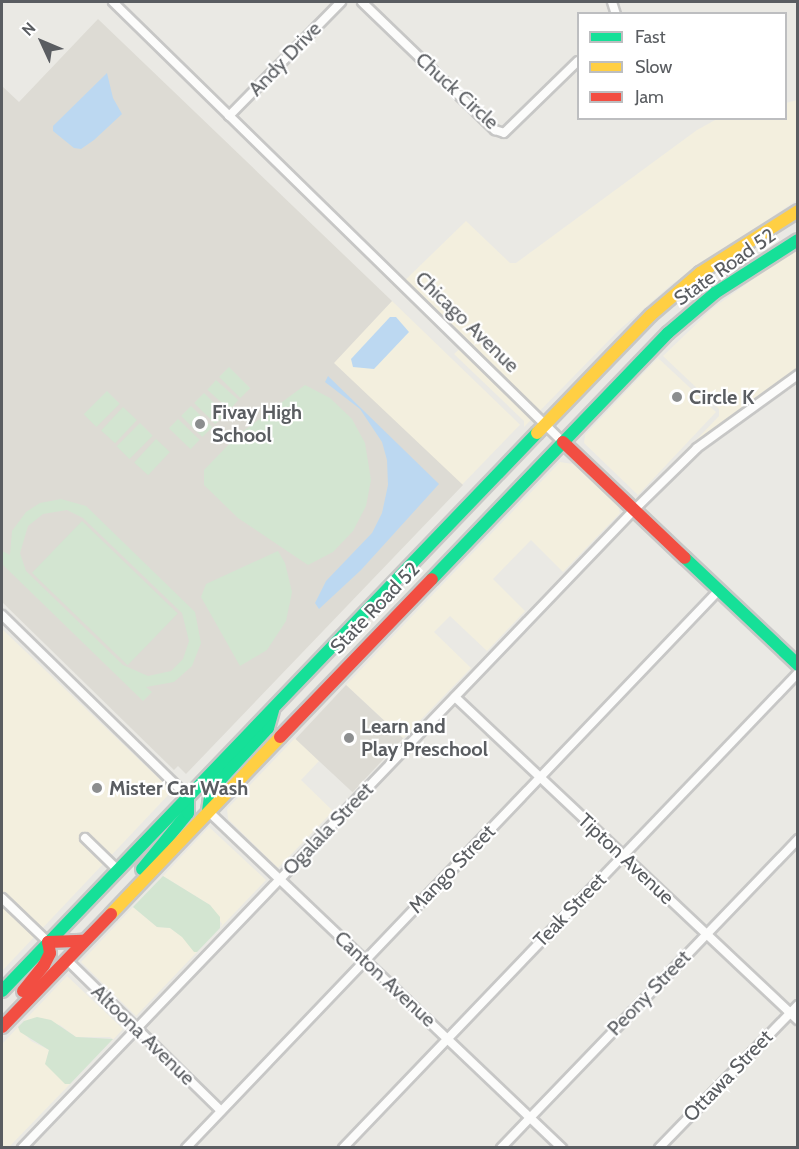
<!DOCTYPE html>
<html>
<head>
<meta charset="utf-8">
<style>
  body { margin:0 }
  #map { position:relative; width:799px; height:1149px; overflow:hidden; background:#eae9e4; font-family:Cabin,sans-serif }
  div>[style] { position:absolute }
  .commercial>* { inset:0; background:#f3efde; transform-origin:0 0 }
  .education>* { inset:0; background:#dddbd4; transform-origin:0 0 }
  .green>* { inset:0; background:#d3e5d1; transform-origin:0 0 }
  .water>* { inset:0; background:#bcd8f1 }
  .roads { filter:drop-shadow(2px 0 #c7c7c6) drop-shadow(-2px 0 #c7c7c6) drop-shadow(0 2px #c7c7c6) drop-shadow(0 -2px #c7c7c6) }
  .street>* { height:8px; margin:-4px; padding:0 4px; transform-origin:4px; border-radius:4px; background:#fcfcfb }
  .fast>* { height:12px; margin:-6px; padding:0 6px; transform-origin:6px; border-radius:6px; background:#16e098 }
  .slow>* { height:12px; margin:-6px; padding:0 6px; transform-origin:6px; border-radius:6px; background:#ffcf43 }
  .jam>* { height:12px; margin:-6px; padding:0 6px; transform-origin:6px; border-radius:6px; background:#f24e42 }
  .dots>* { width:16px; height:16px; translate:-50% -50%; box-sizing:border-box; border:3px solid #fff; border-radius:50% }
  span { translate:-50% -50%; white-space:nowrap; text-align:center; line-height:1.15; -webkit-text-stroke:4.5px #fff; paint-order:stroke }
  .street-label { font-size:20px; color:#5a5d61 }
  .poi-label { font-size:20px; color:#5a5d61; font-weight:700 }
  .left { translate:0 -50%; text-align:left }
  .frame { position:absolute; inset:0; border:3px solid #5a5d61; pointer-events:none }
  .legend { position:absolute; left:577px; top:12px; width:210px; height:108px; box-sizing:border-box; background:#fff; border:2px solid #bdbec0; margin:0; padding:8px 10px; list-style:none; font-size:18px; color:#5a5d61 }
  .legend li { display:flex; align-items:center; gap:12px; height:30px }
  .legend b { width:30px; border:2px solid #bdbec0 }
  .north { position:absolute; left:12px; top:12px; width:60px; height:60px; -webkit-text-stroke:4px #fff; paint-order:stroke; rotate:314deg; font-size:16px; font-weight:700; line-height:24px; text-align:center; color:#5a5d61 }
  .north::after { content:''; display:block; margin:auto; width:21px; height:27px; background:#5a5d61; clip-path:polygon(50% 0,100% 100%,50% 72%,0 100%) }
</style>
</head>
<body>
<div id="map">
  <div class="commercial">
    <i style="clip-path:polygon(797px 100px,797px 200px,672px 284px,618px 331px,524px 427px,524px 421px,454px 354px,466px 343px,451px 328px,435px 326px,397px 288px,466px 221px,510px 263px,516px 263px,697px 130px,717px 119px,786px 118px,786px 103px)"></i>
    <i style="clip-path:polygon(797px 248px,797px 375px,731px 416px,641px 504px,721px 584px,637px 507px,635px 498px,641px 498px,719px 416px,719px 409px,663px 356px,713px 308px)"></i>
    <i style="left:392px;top:301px;width:178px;height:85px;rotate:44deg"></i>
    <i style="clip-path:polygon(658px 358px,716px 412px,638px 495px,584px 443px,585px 435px)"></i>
    <i style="clip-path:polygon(560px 462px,573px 464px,618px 506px,620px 513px,563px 572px,531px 540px,493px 579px,525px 611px,487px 651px,450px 616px,434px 632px,471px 668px,403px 738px,346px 685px)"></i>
    <i style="clip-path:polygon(2px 629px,172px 791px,2px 971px)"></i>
    <i style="clip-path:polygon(295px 738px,319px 761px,301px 780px,333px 811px,278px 868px,228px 819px,227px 809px)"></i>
    <i style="clip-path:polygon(209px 827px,266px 880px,220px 928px,222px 924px,210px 905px,163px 876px)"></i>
    <i style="clip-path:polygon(133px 907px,157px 927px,170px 928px,183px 937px,197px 952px,136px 1016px,81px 962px)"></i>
    <i style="clip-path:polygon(67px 976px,123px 1029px,110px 1043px,113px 1039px,110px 1037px,76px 1037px,60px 1025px,24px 1021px)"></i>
    <i style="clip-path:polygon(18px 1027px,31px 1041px,49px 1050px,47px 1058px,70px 1084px,9px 1147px,2px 1147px,2px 1044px)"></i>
  </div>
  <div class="education">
    <i style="clip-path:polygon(98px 19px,392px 301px,334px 363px,463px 485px,186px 774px,178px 766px,174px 770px,2px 602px,2px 86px,19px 102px)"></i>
    <i style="left:346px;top:685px;width:78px;height:74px;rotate:43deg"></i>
  </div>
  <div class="green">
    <i style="left:229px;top:367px;width:30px;height:14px;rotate:45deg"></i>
    <i style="left:216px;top:380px;width:30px;height:13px;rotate:42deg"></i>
    <i style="clip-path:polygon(305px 385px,330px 398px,352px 419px,365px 443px,371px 480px,366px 506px,353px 531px,333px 552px,308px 565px,238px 518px,204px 485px,204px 470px,238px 435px)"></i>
    <i style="left:107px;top:391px;width:18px;height:33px;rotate:45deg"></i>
    <i style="left:204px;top:393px;width:30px;height:14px;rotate:45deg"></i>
    <i style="left:191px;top:406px;width:30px;height:14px;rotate:45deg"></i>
    <i style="left:123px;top:407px;width:19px;height:32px;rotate:43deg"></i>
    <i style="left:178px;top:419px;width:30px;height:13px;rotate:44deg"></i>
    <i style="left:140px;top:423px;width:18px;height:33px;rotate:45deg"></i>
    <i style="left:156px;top:439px;width:19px;height:32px;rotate:43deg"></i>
    <i style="clip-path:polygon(evenodd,61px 499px,86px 506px,195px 612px,201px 643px,192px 666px,174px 682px,146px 687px,152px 692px,143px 701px,2px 564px,2px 551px,10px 555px,12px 531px,26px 512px,40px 503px,61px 499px,67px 510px,83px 518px,182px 613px,189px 641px,183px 659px,171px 671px,148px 676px,123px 665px,26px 571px,20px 553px,28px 526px,43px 514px,67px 510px)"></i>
    <i style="left:82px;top:521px;width:133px;height:72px;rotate:44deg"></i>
    <i style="clip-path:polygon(278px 551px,285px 563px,292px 592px,286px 621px,267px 650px,240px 666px,201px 597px,206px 584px)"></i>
    <i style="clip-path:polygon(163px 876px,210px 905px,220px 917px,220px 928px,197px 952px,194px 952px,182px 937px,170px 928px,157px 927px,133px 907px)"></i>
    <i style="clip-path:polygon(37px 1017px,51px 1020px,76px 1037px,113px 1039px,70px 1084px,65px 1084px,45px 1064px,49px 1050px,20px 1032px,18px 1027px,24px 1021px)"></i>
  </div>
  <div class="water">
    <i style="clip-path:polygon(107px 73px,113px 98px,122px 114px,94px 140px,81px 149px,74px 148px,53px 131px,53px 126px)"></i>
    <i style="clip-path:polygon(390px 317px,396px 317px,409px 332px,374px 369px,353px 367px,351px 359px)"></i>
    <i style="clip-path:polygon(328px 376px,439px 484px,361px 570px,319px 609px,315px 603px,326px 581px,372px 533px,382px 513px,388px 485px,387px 460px,382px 442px,360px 409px,325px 382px)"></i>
  </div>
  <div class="roads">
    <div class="street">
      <i style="left:113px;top:2px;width:629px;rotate:44.36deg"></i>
      <i style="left:362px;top:2px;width:185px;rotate:43.9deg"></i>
      <i style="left:495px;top:130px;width:9px;rotate:18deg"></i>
      <i style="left:504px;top:133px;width:103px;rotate:-44.2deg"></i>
      <i style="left:612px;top:2px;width:13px;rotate:72deg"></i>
      <i style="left:229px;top:116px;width:160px;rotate:-45.5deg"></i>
      <i style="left:2px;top:615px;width:260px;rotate:44.4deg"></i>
      <i style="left:455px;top:697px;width:471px;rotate:43.3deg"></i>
      <i style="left:208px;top:811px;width:489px;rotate:43.6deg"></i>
      <i style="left:85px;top:838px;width:46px;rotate:44.1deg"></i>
      <i style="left:2px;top:898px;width:64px;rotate:43.7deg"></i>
      <i style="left:66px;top:959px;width:217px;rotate:44.4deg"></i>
      <i style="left:22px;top:1148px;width:884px;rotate:-46.19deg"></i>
      <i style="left:634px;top:510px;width:88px;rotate:-44.5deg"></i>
      <i style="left:697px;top:448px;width:125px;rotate:-35.9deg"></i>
      <i style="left:186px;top:1148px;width:772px;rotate:-46.31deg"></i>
      <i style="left:343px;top:1148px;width:658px;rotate:-46.23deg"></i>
      <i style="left:501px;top:1148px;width:429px;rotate:-46.1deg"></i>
      <i style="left:659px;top:1148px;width:199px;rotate:-45.8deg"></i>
    </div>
    <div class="fast">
      <i style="left:685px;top:558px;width:156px;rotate:43.4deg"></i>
      <i style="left:432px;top:579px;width:341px;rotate:-46.2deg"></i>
      <i style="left:668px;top:333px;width:62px;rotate:-40.4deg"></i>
      <i style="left:715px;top:293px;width:98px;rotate:-32.6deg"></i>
      <i style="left:208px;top:811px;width:21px;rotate:-82deg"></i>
      <i style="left:211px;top:790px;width:84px;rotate:-47.4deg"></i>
      <i style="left:268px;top:728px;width:18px;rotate:-74deg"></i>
      <i style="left:142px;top:869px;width:72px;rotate:-50.6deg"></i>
      <i style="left:188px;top:813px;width:16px;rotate:-90deg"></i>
      <i style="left:2px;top:991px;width:773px;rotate:-46.21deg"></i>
    </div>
    <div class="slow">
      <i style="left:537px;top:433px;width:164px;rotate:-46deg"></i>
      <i style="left:651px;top:315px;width:65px;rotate:-40.6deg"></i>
      <i style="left:700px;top:273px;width:116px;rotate:-32.3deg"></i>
      <i style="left:111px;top:914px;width:245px;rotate:-46.3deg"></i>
    </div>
    <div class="jam">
      <i style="left:563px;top:442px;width:168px;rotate:43.6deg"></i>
      <i style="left:280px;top:737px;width:219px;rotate:-46.1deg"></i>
      <i style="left:48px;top:942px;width:35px;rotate:-2deg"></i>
      <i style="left:23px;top:991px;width:33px;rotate:-51deg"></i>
      <i style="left:44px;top:965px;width:13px;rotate:-63deg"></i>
      <i style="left:50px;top:953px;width:11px;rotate:-100deg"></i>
      <i style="left:2px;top:1027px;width:157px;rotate:-46deg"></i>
    </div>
  </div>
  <div class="dots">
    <i style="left:677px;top:397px;background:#8c8e8f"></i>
    <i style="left:200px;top:424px;background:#8c8e8f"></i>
    <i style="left:349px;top:738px;background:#8c8e8f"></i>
    <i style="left:97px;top:788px;background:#8c8e8f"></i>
  </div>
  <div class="street-label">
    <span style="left:285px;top:59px;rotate:-46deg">Andy Drive</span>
    <span style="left:457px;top:91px;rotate:42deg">Chuck Circle</span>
    <span style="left:725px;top:267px;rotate:-35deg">State Road 52</span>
    <span style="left:467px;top:322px;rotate:44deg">Chicago Avenue</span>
    <span style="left:375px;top:608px;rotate:-46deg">State Road 52</span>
    <span style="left:328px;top:829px;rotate:-46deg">Ogalala Street</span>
    <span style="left:626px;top:859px;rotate:43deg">Tipton Avenue</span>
    <span style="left:452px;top:869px;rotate:-46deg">Mango Street</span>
    <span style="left:570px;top:910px;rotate:-46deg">Teak Street</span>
    <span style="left:385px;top:979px;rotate:43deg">Canton Avenue</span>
    <span style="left:649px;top:993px;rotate:-46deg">Peony Street</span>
    <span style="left:143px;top:1035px;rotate:44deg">Altoona Avenue</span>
    <span style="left:728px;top:1076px;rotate:-46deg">Ottawa Street</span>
  </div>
  <div class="poi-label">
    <span class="left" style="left:689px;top:397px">Circle K</span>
    <span class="left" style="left:212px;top:424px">Fivay High<br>School</span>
    <span class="left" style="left:361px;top:738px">Learn and<br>Play Preschool</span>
    <span class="left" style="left:109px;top:788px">Mister Car Wash</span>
  </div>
  <div class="frame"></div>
  <ul class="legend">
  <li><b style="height:8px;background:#16e098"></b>Fast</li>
  <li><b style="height:8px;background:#ffcf43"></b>Slow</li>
  <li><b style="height:8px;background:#f24e42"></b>Jam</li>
  </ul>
  <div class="north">N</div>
</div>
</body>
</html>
